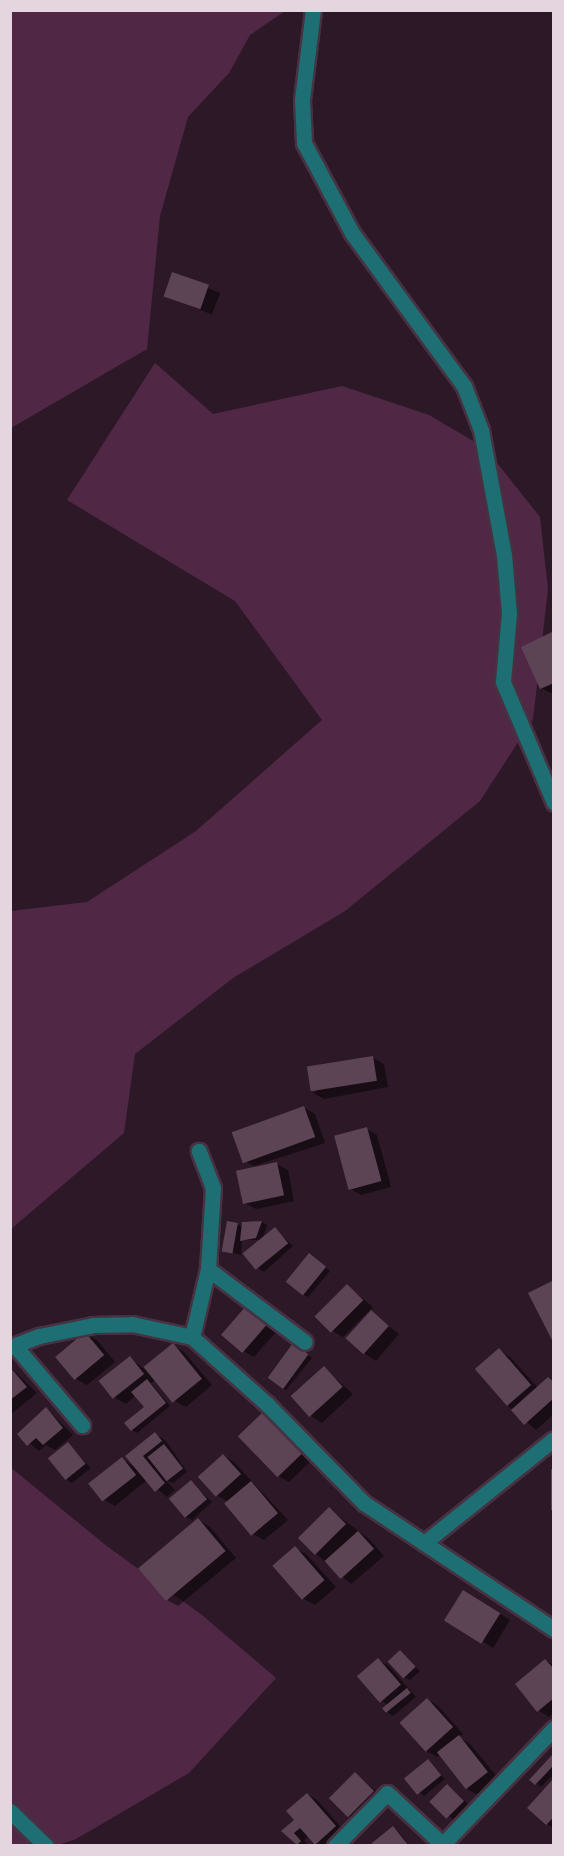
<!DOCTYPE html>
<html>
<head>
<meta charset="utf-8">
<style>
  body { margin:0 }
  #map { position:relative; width:564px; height:1856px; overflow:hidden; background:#2d1828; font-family:"Noto Serif",serif }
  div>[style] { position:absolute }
  .green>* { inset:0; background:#502846 }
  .shadow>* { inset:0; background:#0007; transform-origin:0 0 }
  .building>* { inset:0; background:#5c4455; transform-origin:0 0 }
  .roads { filter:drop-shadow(2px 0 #473242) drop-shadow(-2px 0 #473242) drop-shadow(0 2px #473242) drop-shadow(0 -2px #473242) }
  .minor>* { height:15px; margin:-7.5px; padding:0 7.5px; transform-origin:7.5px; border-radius:7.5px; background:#1d6f73 }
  span { translate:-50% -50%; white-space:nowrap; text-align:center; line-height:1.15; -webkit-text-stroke:5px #230f1e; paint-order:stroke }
  .frame { position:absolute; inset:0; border:12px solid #e4d5df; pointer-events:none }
</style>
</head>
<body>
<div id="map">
  <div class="green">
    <i style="clip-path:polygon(11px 10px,285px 11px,250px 35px,229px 73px,188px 117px,160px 216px,147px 349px,11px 428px)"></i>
    <i style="clip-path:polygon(155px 363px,213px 414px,342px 386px,429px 415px,485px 448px,540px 517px,548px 589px,533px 719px,480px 801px,345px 911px,233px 978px,135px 1054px,124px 1133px,11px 1229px,11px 911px,87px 902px,196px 831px,322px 720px,235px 601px,67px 500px)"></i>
    <i style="clip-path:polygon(10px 1467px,108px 1547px,202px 1615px,276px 1678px,189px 1773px,76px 1839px,58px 1845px,11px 1845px)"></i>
  </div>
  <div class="shadow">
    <i style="left:173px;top:274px;width:51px;height:23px;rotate:22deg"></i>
    <i style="clip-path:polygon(552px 634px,554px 634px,553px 694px,541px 688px,523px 647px)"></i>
    <i style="clip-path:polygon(373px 1058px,384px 1064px,388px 1087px,324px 1099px,313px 1093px)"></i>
    <i style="clip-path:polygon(304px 1108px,315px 1114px,325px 1143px,254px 1166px,242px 1160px)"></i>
    <i style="clip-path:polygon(366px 1129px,377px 1135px,391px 1187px,361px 1195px,350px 1189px)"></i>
    <i style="clip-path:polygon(276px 1164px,288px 1170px,294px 1201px,256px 1209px,245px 1203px)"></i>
    <i style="clip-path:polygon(262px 1222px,267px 1225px,262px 1240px,242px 1240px,241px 1255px,226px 1251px,238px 1224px,243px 1227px,243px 1224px)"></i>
    <i style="clip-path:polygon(275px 1229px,293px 1246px,264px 1272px,259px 1269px)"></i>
    <i style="clip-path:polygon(314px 1258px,330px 1271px,308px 1297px,302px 1294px)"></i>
    <i style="clip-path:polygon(347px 1286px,373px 1307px,369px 1311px,399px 1334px,376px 1361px,365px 1354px,368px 1312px,343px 1337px,332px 1331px)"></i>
    <i style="clip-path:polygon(246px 1308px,277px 1331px,254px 1357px,243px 1351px)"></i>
    <i style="clip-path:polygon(86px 1334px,97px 1340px,115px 1362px,87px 1385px,76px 1379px)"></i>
    <i style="clip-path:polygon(173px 1345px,184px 1352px,212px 1385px,186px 1407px,175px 1401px,156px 1379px,151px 1383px,170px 1406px,137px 1433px,132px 1430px,146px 1407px,136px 1395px,126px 1404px,115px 1398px,130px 1358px,144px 1369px)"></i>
    <i style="clip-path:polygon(299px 1348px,312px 1358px,286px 1390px,280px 1387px)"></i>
    <i style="clip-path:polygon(499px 1350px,510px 1357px,538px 1388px,549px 1378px,554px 1381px,554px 1414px,536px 1430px,507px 1405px)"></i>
    <i style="clip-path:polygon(10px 1367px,37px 1393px,10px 1415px)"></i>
    <i style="clip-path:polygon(324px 1368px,353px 1394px,322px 1423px,311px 1416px)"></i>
    <i style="clip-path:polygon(47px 1409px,73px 1435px,55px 1450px,46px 1445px,39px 1451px,19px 1434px)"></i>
    <i style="clip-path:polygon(263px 1414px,312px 1460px,289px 1482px,278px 1476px)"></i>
    <i style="clip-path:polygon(155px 1434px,166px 1441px,187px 1472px,173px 1483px,166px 1480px,175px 1490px,167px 1497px,147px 1480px,115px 1506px,104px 1500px,122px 1459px,135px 1467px)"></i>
    <i style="clip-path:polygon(68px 1444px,91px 1468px,72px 1483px,67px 1480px)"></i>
    <i style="clip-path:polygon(223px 1455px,234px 1462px,288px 1520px,264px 1540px,253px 1534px,229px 1502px,216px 1495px,199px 1476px)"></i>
    <i style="clip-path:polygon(191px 1482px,212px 1502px,192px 1520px,186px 1517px)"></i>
    <i style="clip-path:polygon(329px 1509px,369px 1539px,384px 1556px,351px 1584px,315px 1553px)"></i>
    <i style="clip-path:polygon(198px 1520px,209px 1526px,236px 1558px,178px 1606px,167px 1600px)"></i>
    <i style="clip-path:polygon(295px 1548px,306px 1554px,336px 1587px,315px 1605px,304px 1599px,275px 1566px)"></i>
    <i style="clip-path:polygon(475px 1598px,510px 1620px,493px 1648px,447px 1619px)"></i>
    <i style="clip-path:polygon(400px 1652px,420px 1671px,410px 1680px,404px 1677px)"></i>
    <i style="clip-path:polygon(378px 1660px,389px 1666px,416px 1697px,393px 1716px,388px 1713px,389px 1706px,382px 1701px)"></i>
    <i style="clip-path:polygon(546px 1661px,554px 1665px,554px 1713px,549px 1717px,538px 1710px)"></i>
    <i style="clip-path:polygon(427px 1699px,438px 1706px,463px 1734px,459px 1737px,470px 1744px,499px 1779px,478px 1795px,467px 1789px,439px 1755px,437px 1757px,426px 1751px)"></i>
    <i style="clip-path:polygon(554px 1757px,554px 1774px,541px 1787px,532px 1780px)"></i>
    <i style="clip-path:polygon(428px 1761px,445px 1779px,424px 1796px,406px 1779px)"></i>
    <i style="clip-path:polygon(356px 1774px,384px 1798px,358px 1822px,347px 1816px)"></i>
    <i style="clip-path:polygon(554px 1780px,554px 1828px,547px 1824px)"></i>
    <i style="clip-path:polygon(452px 1789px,469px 1805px,455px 1821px,433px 1802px)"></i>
    <i style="clip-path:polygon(307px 1794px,318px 1801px,346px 1833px,332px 1846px,319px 1846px,309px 1836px,304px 1840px,309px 1846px,301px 1846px,283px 1831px,296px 1820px)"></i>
    <i style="clip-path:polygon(393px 1828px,398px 1831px,410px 1846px,375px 1846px)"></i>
  </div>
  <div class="building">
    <i style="left:172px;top:272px;width:39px;height:26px;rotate:19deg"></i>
    <i style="clip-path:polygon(552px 632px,554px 683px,540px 689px,521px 647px)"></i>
    <i style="left:373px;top:1056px;width:25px;height:67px;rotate:81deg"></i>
    <i style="left:304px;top:1106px;width:33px;height:77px;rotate:70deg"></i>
    <i style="left:367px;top:1127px;width:56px;height:34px;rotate:75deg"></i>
    <i style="left:277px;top:1162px;width:34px;height:42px;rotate:78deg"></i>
    <i style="left:227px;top:1221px;width:11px;height:31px;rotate:10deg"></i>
    <i style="clip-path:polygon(262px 1221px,256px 1238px,240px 1241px,242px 1222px)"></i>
    <i style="left:275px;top:1227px;width:21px;height:42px;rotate:51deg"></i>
    <i style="left:309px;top:1253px;width:22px;height:37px;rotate:39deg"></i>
    <i style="clip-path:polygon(554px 1280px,554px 1344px,528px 1293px)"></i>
    <i style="left:347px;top:1284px;width:23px;height:46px;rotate:45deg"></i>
    <i style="left:246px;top:1306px;width:28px;height:38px;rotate:41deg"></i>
    <i style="left:371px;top:1310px;width:24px;height:38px;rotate:42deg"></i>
    <i style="left:85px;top:1332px;width:30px;height:39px;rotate:50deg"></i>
    <i style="left:173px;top:1343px;width:46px;height:38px;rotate:51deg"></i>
    <i style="left:293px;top:1343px;width:19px;height:43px;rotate:36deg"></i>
    <i style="left:499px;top:1348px;width:49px;height:32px;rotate:49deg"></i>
    <i style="left:130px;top:1356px;width:23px;height:40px;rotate:52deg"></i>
    <i style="left:324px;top:1366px;width:28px;height:45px;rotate:48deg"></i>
    <i style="clip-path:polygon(10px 1367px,27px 1387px,10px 1400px)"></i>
    <i style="clip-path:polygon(548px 1377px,554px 1382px,554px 1398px,524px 1425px,511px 1410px)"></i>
    <i style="clip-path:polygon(147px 1379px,166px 1403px,131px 1431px,124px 1423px,144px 1407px,131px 1392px)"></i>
    <i style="clip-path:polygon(46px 1407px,63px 1428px,43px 1445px,36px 1438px,27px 1446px,17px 1434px)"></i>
    <i style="left:263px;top:1412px;width:57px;height:35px;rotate:46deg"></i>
    <i style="clip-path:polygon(155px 1432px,162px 1441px,143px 1456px,165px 1483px,155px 1492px,125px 1456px)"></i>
    <i style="left:68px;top:1442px;width:28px;height:26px;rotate:51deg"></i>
    <i style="left:164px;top:1444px;width:31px;height:21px;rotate:52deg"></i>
    <i style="left:223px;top:1454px;width:27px;height:34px;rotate:48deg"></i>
    <i style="left:122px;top:1457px;width:23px;height:43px;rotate:52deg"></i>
    <i style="left:551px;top:1469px;width:3px;height:41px"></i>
    <i style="left:191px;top:1480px;width:25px;height:29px;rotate:50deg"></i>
    <i style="left:251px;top:1481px;width:42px;height:35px;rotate:50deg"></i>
    <i style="left:329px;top:1507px;width:24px;height:44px;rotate:45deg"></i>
    <i style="left:198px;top:1518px;width:43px;height:78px;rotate:50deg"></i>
    <i style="left:358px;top:1531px;width:24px;height:45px;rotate:48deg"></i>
    <i style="left:295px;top:1546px;width:45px;height:30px;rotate:49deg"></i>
    <i style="left:463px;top:1590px;width:44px;height:36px;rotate:32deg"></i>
    <i style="left:400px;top:1650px;width:23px;height:17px;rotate:47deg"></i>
    <i style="left:378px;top:1658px;width:35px;height:28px;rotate:49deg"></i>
    <i style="clip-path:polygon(545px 1659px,554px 1669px,554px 1698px,537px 1712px,515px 1684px)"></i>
    <i style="left:407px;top:1688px;width:6px;height:32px;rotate:51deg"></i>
    <i style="left:427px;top:1698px;width:39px;height:37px;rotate:48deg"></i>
    <i style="left:459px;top:1735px;width:47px;height:28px;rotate:52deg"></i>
    <i style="clip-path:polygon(552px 1755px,554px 1765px,535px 1785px,529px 1780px)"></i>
    <i style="left:428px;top:1759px;width:21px;height:31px;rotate:51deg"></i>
    <i style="left:355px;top:1772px;width:27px;height:37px;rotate:45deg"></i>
    <i style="clip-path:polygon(554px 1778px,554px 1817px,546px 1825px,527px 1808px)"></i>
    <i style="left:447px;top:1784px;width:24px;height:25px;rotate:45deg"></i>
    <i style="clip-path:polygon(307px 1793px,336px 1826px,315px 1845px,300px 1828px,294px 1833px,301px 1841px,297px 1845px,281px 1831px,294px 1820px,286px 1811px)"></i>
    <i style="clip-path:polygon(393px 1826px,409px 1846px,373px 1846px,372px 1843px)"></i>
  </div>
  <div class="roads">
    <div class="minor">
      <i style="left:313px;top:10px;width:91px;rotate:97deg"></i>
      <i style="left:302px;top:100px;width:43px;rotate:87.3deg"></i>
      <i style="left:304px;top:143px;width:102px;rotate:61.9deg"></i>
      <i style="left:352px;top:233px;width:190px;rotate:53.8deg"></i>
      <i style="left:464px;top:386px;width:47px;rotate:68.9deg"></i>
      <i style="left:481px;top:430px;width:127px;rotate:79.6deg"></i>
      <i style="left:504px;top:555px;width:58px;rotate:85.1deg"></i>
      <i style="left:509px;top:613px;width:69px;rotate:95deg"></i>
      <i style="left:503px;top:682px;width:131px;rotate:67.1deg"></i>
      <i style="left:208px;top:1269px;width:121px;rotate:37deg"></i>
      <i style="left:192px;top:1337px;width:70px;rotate:-76.8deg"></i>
      <i style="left:208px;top:1269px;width:81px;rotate:-86.5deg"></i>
      <i style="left:213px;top:1188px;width:40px;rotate:-111deg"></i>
      <i style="left:15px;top:1346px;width:104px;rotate:49.7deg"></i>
      <i style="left:10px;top:1347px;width:31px;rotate:-21deg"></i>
      <i style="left:39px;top:1336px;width:55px;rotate:-11.5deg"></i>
      <i style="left:93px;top:1325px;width:39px;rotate:-1deg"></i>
      <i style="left:132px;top:1324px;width:61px;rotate:12.2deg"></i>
      <i style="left:192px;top:1337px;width:101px;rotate:41.8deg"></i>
      <i style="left:267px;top:1404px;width:139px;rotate:45.6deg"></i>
      <i style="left:364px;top:1503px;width:228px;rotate:33.6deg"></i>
      <i style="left:424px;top:1543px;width:166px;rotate:-38.7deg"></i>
      <i style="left:10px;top:1811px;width:50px;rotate:44.2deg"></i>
      <i style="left:335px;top:1846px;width:74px;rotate:-45.5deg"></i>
      <i style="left:387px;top:1793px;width:74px;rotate:42.8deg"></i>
      <i style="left:441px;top:1846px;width:163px;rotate:-46.2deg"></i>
    </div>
  </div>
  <div class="frame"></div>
</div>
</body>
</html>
